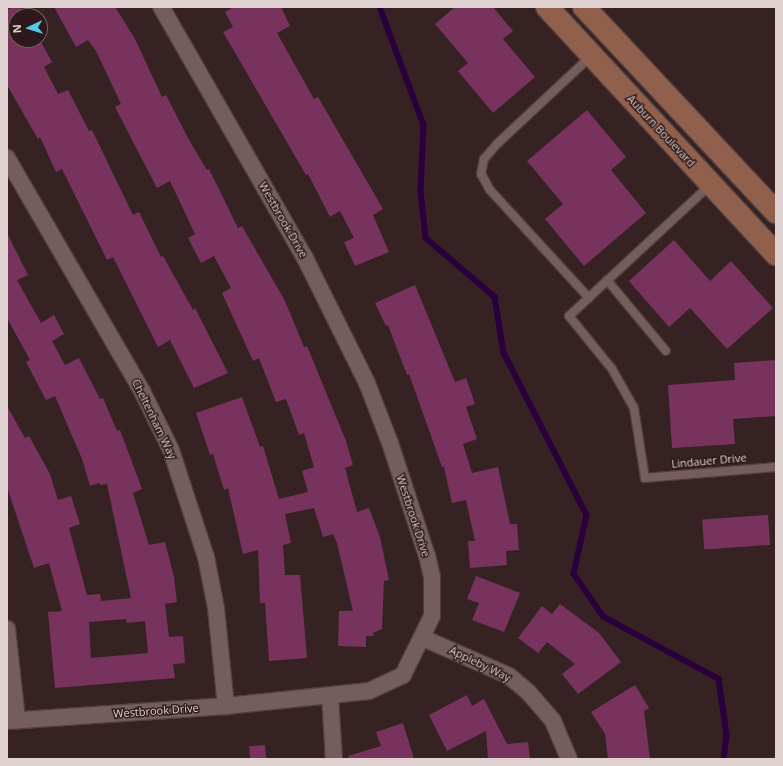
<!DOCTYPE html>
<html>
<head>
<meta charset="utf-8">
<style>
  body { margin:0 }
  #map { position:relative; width:783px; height:766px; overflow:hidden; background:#372223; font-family:"Open Sans",sans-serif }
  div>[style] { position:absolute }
  .stream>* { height:5.5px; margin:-2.75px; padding:0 2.75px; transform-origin:2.75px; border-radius:2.75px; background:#2a003c }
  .building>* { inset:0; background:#77335d; transform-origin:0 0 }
  .roads { filter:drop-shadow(1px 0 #513f3f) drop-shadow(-1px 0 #513f3f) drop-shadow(0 1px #513f3f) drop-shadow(0 -1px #513f3f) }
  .service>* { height:8px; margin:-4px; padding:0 4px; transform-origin:4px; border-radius:4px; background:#765d5d }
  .minor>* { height:16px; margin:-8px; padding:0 8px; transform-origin:8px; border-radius:8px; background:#765d5d }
  .secondary>* { height:22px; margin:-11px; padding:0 11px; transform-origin:11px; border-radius:11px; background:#90604c }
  span { translate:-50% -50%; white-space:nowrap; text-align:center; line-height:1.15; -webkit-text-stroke:3px #2d191a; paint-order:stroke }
  .street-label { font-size:11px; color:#e1d2d2 }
  .frame { position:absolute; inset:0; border:8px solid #e1d2d2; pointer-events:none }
  .north { position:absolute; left:8px; top:8px; width:40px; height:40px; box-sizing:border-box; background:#2d191a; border:1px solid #756364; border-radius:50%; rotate:266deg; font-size:11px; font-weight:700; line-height:16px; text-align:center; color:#e1d2d2 }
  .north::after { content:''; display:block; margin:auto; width:14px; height:18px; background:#59c8e5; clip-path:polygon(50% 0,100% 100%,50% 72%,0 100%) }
</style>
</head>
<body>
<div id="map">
  <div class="stream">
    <i style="left:380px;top:7px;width:126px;rotate:69.6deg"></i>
    <i style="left:424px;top:125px;width:66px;rotate:92.6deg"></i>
    <i style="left:421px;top:191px;width:47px;rotate:83.9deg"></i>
    <i style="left:426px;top:238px;width:91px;rotate:40.5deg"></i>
    <i style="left:495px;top:297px;width:57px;rotate:80.9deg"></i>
    <i style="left:504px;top:353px;width:182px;rotate:62.9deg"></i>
    <i style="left:587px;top:515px;width:60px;rotate:102.4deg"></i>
    <i style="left:574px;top:574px;width:52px;rotate:55.1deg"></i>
    <i style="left:604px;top:617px;width:131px;rotate:28.3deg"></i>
    <i style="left:719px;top:679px;width:57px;rotate:81.9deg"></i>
    <i style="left:727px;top:735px;width:24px;rotate:97deg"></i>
  </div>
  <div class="building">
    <i style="clip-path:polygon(12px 7px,20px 7px,25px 16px,16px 16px,16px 40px,40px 40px,52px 62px,44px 67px,58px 94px,68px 90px,89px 131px,92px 130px,133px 215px,139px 212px,161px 257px,163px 256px,193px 310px,195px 308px,228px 373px,194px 388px,170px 340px,158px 347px,113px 257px,107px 260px,62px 169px,56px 172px,40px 137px,38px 139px,7px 85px,7px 10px)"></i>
    <i style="clip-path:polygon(54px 7px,115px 7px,135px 39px,162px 97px,166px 95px,189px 140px,207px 170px,209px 169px,238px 228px,242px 226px,285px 301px,304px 347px,307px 346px,346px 441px,353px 465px,345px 468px,357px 512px,369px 508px,380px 537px,389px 580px,384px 581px,382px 629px,373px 633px,374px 636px,366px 636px,366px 647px,338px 646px,339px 611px,353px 611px,337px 543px,333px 534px,323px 537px,314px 508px,285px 514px,291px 543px,283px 545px,285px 575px,300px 575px,307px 658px,269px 661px,265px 603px,260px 603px,258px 550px,243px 554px,228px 488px,224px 490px,213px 454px,210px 455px,196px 413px,242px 397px,260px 447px,263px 446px,279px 499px,308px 492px,302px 471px,314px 467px,304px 433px,299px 435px,286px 399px,276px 402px,259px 358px,253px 361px,222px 293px,231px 288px,214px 256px,201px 263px,188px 238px,195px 234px,170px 181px,157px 188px,115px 107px,121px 104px,96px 51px,88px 40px,76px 47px)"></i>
    <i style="clip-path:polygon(234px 7px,281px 7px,290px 26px,277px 33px,314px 99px,318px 97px,383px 209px,373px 215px,389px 252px,355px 266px,344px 242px,354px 238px,340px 211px,330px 217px,308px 174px,306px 175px,223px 32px,233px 27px,225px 12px)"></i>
    <i style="clip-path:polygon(455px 7px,493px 7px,513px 31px,503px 39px,535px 77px,493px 113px,458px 71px,468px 63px,435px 24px)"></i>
    <i style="clip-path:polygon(587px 110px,626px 157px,611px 170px,646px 213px,584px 266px,545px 219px,563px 204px,527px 161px)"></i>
    <i style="clip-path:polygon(evenodd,7px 233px,28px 275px,17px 280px,41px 323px,54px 315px,64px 334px,52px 341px,65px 365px,79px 358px,100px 399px,103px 398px,117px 431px,120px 430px,142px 489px,133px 493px,149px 545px,165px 542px,174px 577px,177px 602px,165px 604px,169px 637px,183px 636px,185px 663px,173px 664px,175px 678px,55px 688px,48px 612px,62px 611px,49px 563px,34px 568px,7px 487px,7px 406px,25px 438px,29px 436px,50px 474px,58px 500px,71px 496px,80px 524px,69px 528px,87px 595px,100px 594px,101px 601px,131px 598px,107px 484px,100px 485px,100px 483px,90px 486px,82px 459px,55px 396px,46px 400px,26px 362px,30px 360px,7px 318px,7px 233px,126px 619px,127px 623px,145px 621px,148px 653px,91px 658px,89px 622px,126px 619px)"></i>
    <i style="clip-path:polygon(674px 240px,710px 281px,731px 261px,773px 308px,727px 349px,690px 308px,669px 327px,629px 281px)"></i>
    <i style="clip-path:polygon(415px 285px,455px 382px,466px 378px,475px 404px,466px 407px,477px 439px,463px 444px,472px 473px,498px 467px,510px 524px,517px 524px,519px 550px,506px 551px,507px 565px,470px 568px,468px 541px,475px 541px,466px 500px,452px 503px,444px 467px,442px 467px,409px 374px,407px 375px,388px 325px,386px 326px,375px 303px)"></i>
    <i style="clip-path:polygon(776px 360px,776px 416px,733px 419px,735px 444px,672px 448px,668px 385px,735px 380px,734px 363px)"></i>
    <i style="left:768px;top:515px;width:30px;height:66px;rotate:86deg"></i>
    <i style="clip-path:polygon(476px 576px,520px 593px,504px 632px,472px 620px,479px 603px,467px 599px)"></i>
    <i style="clip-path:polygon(560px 604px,599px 633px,621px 662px,578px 694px,562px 674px,575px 664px,547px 642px,538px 653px,518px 638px,542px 606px,552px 614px)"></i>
    <i style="clip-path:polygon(635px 685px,649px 708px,644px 711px,650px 759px,608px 759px,605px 734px,591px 712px)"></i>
    <i style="clip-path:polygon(467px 695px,472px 706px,484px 699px,507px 744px,528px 742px,530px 759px,488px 759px,486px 731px,447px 751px,429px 715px)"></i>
    <i style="clip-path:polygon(403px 723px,414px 759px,349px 759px,348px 756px,381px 746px,376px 732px)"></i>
    <i style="left:265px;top:745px;width:14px;height:16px;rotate:86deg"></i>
  </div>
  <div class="roads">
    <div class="service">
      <i style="left:710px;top:185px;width:192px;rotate:137.1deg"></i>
      <i style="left:569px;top:316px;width:68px;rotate:50.9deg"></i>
      <i style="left:612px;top:369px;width:45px;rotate:60.6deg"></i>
      <i style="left:634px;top:408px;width:71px;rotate:81.1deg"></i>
      <i style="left:645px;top:478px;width:131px;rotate:-4.8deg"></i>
      <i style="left:607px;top:280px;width:92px;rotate:50.3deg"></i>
      <i style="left:589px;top:298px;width:147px;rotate:-132.5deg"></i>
      <i style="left:490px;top:190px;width:18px;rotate:-119deg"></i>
      <i style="left:481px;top:174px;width:15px;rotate:-79deg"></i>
      <i style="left:484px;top:159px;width:21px;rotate:-49deg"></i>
      <i style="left:498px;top:143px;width:127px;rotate:-43.1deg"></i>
    </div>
    <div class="minor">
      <i style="left:7px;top:158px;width:269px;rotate:59.9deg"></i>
      <i style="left:142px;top:391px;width:66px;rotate:63.8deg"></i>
      <i style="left:171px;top:450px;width:113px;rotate:71.9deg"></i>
      <i style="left:206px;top:557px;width:52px;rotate:78.9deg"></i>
      <i style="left:216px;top:608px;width:99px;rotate:84.2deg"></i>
      <i style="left:7px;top:629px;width:92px;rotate:83.7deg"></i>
      <i style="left:423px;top:638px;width:94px;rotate:23.8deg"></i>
      <i style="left:509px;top:676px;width:26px;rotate:40deg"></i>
      <i style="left:529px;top:693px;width:37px;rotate:49deg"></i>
      <i style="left:553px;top:721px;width:41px;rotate:67.2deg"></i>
      <i style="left:330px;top:696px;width:63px;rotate:86.4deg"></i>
      <i style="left:7px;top:721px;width:220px;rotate:-3.9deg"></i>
      <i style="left:226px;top:706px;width:144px;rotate:-6deg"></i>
      <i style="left:369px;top:691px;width:38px;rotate:-25deg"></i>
      <i style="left:403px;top:675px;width:66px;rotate:-63.8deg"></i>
      <i style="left:432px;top:616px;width:39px;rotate:-90deg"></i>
      <i style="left:432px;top:577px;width:22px;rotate:-103deg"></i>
      <i style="left:427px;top:556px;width:119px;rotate:-108.1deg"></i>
      <i style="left:390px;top:443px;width:64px;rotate:-111deg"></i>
      <i style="left:367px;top:383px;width:140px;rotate:-116.4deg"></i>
      <i style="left:305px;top:258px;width:289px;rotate:-119.8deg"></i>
    </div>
    <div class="secondary">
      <i style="left:547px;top:7px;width:337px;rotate:47.2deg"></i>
      <i style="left:584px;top:7px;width:281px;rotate:46.9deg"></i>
    </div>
  </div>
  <div class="street-label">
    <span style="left:661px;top:131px;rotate:47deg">Auburn Boulevard</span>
    <span style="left:283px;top:220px;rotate:60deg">Westbrook Drive</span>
    <span style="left:154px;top:419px;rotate:64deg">Cheltenham Way</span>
    <span style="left:709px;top:461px;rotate:-5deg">Lindauer Drive</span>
    <span style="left:413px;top:516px;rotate:72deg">Westbrook Drive</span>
    <span style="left:480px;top:664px;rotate:26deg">Appleby Way</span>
    <span style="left:156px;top:711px;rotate:-4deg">Westbrook Drive</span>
  </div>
  <div class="frame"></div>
  <div class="north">N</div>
</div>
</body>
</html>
